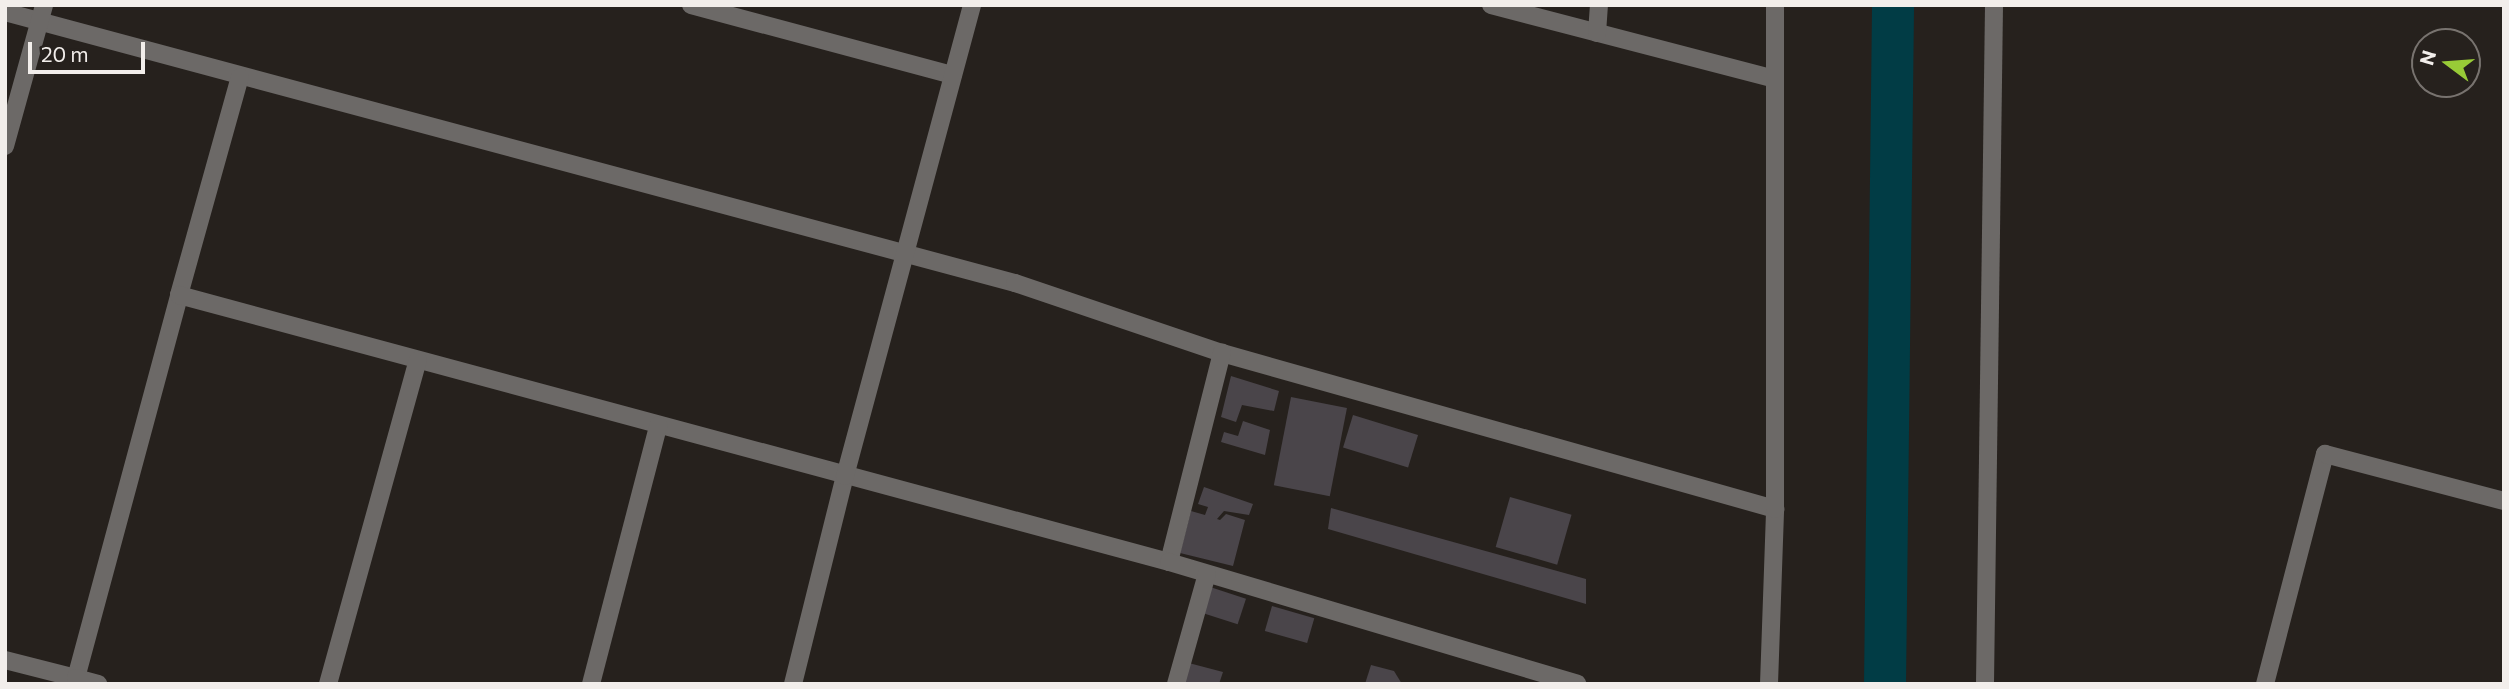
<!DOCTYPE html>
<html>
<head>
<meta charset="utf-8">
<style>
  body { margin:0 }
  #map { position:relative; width:2509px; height:689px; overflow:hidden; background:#26211d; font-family:Commissioner,sans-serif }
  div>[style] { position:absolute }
  .canal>* { height:42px; margin:-21px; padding:0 21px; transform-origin:21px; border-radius:21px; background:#013c45 }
  .building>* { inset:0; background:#4a454a; transform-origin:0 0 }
  .minor>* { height:18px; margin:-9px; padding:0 9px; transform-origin:9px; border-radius:9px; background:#6c6967 }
  .tertiary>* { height:18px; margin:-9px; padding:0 9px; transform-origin:9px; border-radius:9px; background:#6c6967 }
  span { translate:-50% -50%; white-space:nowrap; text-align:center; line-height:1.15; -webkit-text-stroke:5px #26211d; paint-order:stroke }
  .frame { position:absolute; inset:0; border:7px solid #f2eeeb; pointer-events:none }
  .north { position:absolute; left:2411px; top:28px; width:70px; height:70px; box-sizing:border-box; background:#26211d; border:2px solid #78736f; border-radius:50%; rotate:286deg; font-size:19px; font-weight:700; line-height:28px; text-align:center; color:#f2eeeb }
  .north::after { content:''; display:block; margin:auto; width:24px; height:32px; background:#98cb37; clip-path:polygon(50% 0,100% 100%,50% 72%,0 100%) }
  .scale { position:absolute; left:28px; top:42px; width:117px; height:32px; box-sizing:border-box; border:4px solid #f2eeeb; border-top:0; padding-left:9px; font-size:21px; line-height:24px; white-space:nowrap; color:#f2eeeb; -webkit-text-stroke:5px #26211d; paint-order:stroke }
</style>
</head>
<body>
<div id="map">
  <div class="canal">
    <i style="left:1885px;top:684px;width:679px;rotate:-89.32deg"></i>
  </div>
  <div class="building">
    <i style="clip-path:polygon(1231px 376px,1279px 391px,1274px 411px,1242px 405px,1236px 422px,1221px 417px)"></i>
    <i style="left:1291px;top:397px;width:57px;height:90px;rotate:11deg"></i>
    <i style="left:1353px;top:415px;width:68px;height:34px;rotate:17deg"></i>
    <i style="clip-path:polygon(1243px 421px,1270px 430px,1265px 455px,1221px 442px,1224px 432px,1238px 436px)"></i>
    <i style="clip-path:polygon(1204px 487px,1253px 504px,1249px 515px,1224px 511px,1217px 519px,1220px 520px,1226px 514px,1245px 520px,1233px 566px,1180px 553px,1191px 511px,1205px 515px,1208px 507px,1198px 504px)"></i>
    <i style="left:1510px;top:497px;width:64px;height:52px;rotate:16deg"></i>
    <i style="clip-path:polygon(1331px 508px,1586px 579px,1586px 604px,1328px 529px)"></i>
    <i style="left:1207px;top:586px;width:41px;height:27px;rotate:18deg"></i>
    <i style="left:1272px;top:606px;width:44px;height:26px;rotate:16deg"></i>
    <i style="clip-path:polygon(1185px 662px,1223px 672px,1219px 684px,1191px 684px,1180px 680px)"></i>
    <i style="clip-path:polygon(1371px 665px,1394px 671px,1402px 684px,1365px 684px)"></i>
  </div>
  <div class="minor">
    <i style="left:691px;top:5px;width:271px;rotate:15deg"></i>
    <i style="left:1491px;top:5px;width:293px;rotate:14.6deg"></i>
    <i style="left:5px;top:12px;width:1046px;rotate:15.02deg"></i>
    <i style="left:1015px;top:283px;width:219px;rotate:18.7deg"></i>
    <i style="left:1222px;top:353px;width:575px;rotate:15.75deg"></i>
    <i style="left:1597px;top:33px;width:28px;rotate:-86deg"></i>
    <i style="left:5px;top:146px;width:146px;rotate:-74.5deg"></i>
    <i style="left:179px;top:295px;width:226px;rotate:-74.4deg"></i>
    <i style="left:1169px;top:562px;width:216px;rotate:-75.8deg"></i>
    <i style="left:5px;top:660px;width:73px;rotate:14.2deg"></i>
    <i style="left:76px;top:678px;width:397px;rotate:-74.9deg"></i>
    <i style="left:179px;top:295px;width:1025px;rotate:15.09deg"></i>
    <i style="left:1169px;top:562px;width:426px;rotate:16.6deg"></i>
    <i style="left:76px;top:678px;width:23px;rotate:15deg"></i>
    <i style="left:328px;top:684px;width:336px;rotate:-74.5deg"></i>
    <i style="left:591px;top:684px;width:267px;rotate:-75.4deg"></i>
    <i style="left:793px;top:684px;width:214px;rotate:-76deg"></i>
    <i style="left:845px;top:476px;width:488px;rotate:-74.9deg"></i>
    <i style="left:1176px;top:684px;width:114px;rotate:-74.3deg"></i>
    <i style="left:1985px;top:684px;width:679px;rotate:-89.24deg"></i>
    <i style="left:2265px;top:684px;width:238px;rotate:-75.4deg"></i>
    <i style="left:2325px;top:454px;width:185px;rotate:14.7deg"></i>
  </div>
  <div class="tertiary">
    <i style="left:1769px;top:684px;width:175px;rotate:-88deg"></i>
    <i style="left:1775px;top:509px;width:504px;rotate:-90deg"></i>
  </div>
  <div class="frame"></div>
  <div class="north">N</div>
  <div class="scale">20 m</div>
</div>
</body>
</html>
